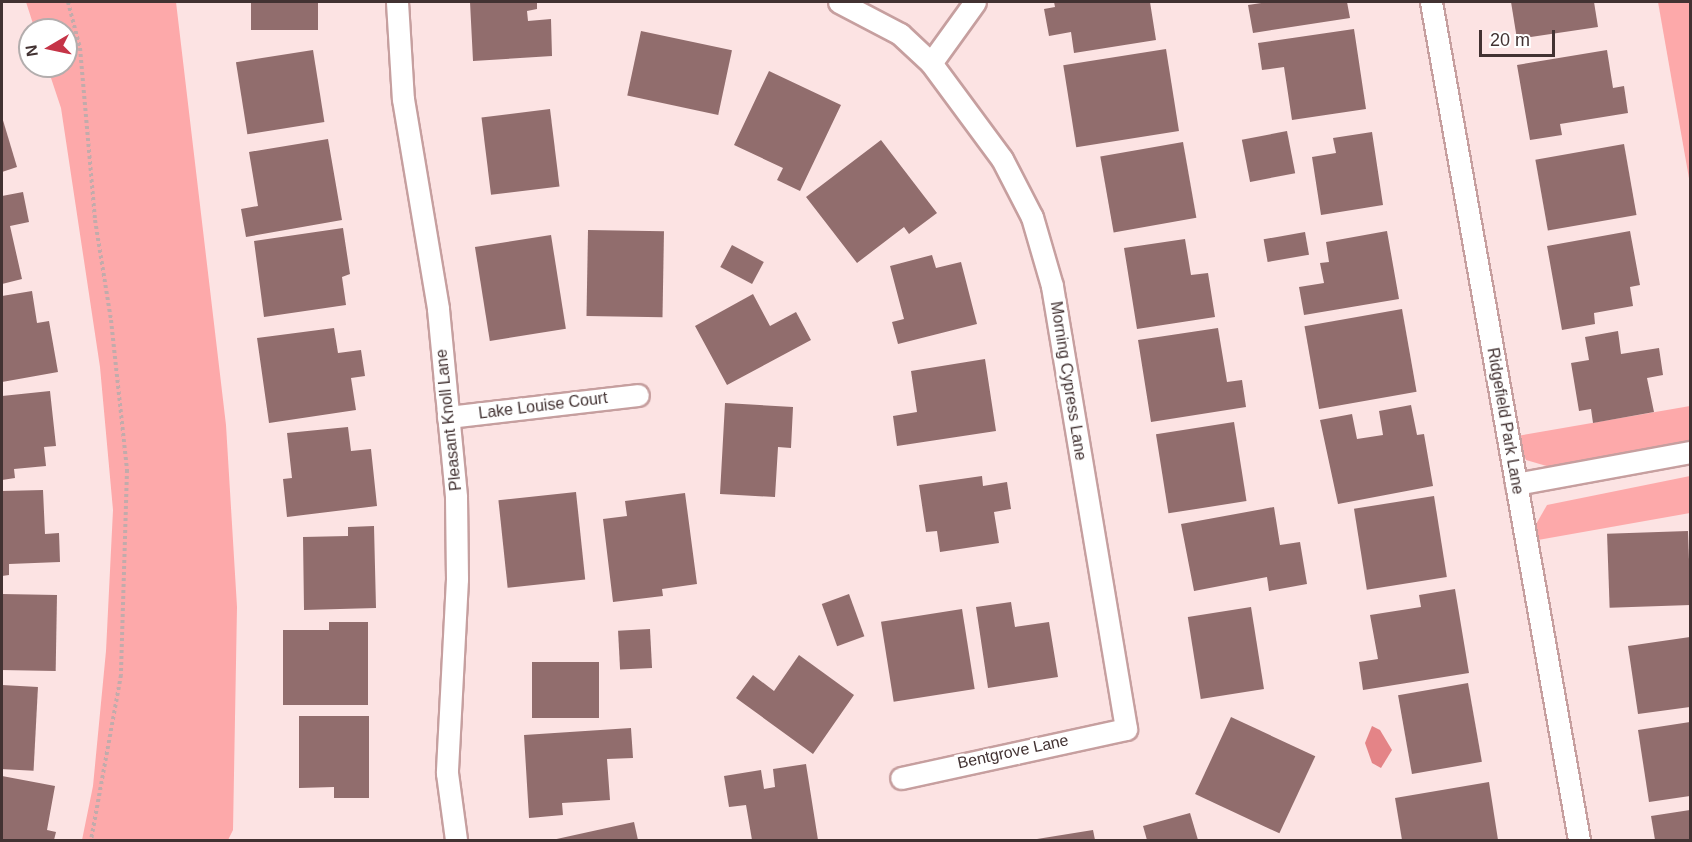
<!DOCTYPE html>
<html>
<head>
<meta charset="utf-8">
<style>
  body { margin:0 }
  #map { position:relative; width:1692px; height:842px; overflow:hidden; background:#fce3e3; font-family:Helvetica,sans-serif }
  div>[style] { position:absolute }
  .green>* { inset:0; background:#fda9aa }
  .water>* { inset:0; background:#e48487 }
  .building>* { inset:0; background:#916d6d; transform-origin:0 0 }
  .path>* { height:4px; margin-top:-2px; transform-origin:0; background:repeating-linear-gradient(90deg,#c2abab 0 3px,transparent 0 6px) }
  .roads { filter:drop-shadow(2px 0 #c69f9f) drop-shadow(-2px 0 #c69f9f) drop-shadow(0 2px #c69f9f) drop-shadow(0 -2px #c69f9f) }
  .street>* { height:21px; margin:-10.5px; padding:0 10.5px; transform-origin:10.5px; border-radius:10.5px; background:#fff }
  span { translate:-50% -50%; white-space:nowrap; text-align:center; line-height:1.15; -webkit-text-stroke:6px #fff; paint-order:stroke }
  .street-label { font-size:16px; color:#423232 }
  .frame { position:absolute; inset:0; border:3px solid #423232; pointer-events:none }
  .north { position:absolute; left:18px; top:18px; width:60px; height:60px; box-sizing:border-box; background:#fff; border:2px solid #b3adad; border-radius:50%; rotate:261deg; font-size:16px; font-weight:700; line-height:24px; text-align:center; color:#423232 }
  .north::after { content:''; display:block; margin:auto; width:21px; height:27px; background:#c53447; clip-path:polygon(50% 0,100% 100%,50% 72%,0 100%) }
  .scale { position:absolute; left:1479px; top:30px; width:76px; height:27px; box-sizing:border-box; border:3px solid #423232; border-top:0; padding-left:8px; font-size:18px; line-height:21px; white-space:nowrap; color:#423232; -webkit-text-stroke:4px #fff; paint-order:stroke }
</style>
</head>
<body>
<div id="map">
  <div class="green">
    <i style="clip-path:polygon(26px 2px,176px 2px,226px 425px,237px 607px,233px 830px,228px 840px,82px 840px,93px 786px,106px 651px,113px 510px,100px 367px,61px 108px,47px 66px,66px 66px,66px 30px,35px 30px)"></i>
    <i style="clip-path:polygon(1658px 2px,1690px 2px,1690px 184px)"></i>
    <i style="clip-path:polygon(1690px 406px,1690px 442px,1550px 467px,1526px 460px,1520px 448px,1517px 436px)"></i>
    <i style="clip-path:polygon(1690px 476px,1690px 513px,1538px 540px,1535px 526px,1547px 505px)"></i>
  </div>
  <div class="water">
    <i style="clip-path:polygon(1372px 726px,1380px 730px,1392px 750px,1381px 768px,1372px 763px,1365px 743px)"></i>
  </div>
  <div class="building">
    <i style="left:251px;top:2px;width:67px;height:28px"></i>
    <i style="clip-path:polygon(470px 2px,537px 2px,537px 9px,527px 11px,528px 21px,551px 19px,552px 56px,473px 61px)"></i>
    <i style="clip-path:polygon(1054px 2px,1150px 2px,1156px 40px,1074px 53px,1071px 32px,1049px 36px,1044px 9px,1055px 7px)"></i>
    <i style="clip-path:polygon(1268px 2px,1347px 2px,1350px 18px,1253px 33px,1248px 5px)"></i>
    <i style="clip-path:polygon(1511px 2px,1594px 2px,1598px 27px,1517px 39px)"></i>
    <i style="clip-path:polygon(1354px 29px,1366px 109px,1292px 120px,1284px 67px,1262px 70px,1258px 43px)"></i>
    <i style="left:641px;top:31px;width:93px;height:66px;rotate:12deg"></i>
    <i style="left:1166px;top:49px;width:83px;height:104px;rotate:81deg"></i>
    <i style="left:313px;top:50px;width:73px;height:78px;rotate:81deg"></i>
    <i style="clip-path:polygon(1607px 50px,1613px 88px,1624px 86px,1628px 113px,1560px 124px,1562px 135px,1530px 140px,1517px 65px)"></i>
    <i style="clip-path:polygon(769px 71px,841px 105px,800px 191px,777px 180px,783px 168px,734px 145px)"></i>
    <i style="left:550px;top:109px;width:78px;height:69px;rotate:83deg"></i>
    <i style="clip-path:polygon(2px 117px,17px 167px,2px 172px)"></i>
    <i style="left:1287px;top:131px;width:43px;height:46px;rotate:79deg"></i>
    <i style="clip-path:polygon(1372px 132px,1383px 205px,1321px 215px,1312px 157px,1336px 153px,1333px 138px)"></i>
    <i style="clip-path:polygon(328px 139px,342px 220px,246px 237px,241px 209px,258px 206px,249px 152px)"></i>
    <i style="clip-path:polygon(881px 140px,937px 213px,909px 234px,904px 227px,857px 263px,806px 197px)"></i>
    <i style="left:1183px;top:142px;width:77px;height:84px;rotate:80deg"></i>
    <i style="left:1624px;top:144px;width:72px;height:90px;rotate:80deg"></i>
    <i style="clip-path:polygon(23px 192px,29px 222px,10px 226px,22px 279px,2px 284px,2px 196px)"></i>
    <i style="clip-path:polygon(343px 228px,350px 274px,342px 277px,346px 305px,264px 317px,254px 241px)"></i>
    <i style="left:588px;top:230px;width:76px;height:86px;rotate:1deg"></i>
    <i style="clip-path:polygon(1387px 231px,1399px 299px,1304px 315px,1299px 287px,1324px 283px,1320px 263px,1329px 262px,1326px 242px)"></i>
    <i style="clip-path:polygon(1630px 231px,1640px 285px,1630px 287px,1633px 306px,1594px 313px,1595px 324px,1562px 330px,1547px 246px)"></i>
    <i style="left:1305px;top:232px;width:23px;height:42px;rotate:80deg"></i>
    <i style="left:551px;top:235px;width:95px;height:77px;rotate:81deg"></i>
    <i style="clip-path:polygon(1185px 239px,1191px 275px,1208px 273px,1215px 317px,1137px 329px,1124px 248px)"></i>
    <i style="left:732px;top:245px;width:36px;height:25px;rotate:28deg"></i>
    <i style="clip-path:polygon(932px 255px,936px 268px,961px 262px,977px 324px,898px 344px,892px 322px,904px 319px,890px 266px)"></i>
    <i style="clip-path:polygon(32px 291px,37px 323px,49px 321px,58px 372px,2px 382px,2px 296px)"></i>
    <i style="clip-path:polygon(753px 294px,770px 326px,796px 312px,811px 340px,727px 385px,695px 326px)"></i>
    <i style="left:1402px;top:309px;width:84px;height:99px;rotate:80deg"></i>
    <i style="clip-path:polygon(334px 328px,338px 353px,361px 350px,365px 376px,351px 378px,356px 410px,269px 423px,257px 338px)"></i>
    <i style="clip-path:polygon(1218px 328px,1227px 382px,1242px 380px,1246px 407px,1151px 422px,1138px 340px)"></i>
    <i style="clip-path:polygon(1618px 331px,1621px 354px,1659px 348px,1663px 375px,1647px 378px,1654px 412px,1593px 423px,1591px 409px,1579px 411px,1571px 363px,1589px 360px,1585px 337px)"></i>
    <i style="clip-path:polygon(985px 359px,996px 431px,897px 446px,893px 416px,917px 412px,911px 371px)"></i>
    <i style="clip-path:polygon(50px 391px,56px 446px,44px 447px,46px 466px,14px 469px,15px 478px,2px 480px,2px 396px)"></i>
    <i style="clip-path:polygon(725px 403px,793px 407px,791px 448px,778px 447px,775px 497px,720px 494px)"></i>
    <i style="clip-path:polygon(1411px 405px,1417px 435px,1424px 434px,1433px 486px,1338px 504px,1320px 420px,1352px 414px,1357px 439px,1383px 435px,1379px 411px)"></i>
    <i style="left:1234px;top:422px;width:80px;height:79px;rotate:81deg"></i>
    <i style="clip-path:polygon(348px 427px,351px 451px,371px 449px,377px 506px,287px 517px,283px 479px,292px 478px,287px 433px)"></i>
    <i style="clip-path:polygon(982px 476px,983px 486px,1007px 482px,1011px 509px,994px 512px,999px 543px,940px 552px,937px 531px,926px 532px,919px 485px)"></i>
    <i style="clip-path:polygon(43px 490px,45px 534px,59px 533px,60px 562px,9px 564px,9px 575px,2px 576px,2px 491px)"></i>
    <i style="left:576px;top:492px;width:88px;height:78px;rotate:84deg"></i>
    <i style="clip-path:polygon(685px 493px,697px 584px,662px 589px,663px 596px,613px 602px,603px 519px,627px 516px,625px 501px)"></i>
    <i style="left:1434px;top:496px;width:82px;height:81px;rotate:81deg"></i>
    <i style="clip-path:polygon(1274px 507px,1280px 545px,1300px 542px,1307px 584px,1269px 591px,1267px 577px,1194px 591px,1181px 524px)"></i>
    <i style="clip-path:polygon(374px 526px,376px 608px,304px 610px,303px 537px,348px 536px,348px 527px)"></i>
    <i style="left:1688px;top:531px;width:74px;height:81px;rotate:88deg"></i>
    <i style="clip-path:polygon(1455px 589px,1469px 673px,1363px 690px,1359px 662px,1378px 659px,1370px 615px,1421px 607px,1419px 595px)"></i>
    <i style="left:2px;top:594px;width:55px;height:76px;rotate:1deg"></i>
    <i style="left:849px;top:594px;width:45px;height:29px;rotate:70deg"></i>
    <i style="clip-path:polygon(1011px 602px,1015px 627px,1049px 622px,1058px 677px,988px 688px,976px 607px)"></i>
    <i style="left:1251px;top:607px;width:83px;height:64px;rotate:81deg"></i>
    <i style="left:962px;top:609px;width:81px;height:82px;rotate:81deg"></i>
    <i style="clip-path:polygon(329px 622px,368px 622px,368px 705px,283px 705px,283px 630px,329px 630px)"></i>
    <i style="left:650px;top:629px;width:39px;height:32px;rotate:87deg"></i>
    <i style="clip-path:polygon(1690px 637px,1690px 707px,1638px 714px,1628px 646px)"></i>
    <i style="clip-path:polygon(799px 655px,854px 695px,813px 754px,736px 698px,753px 675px,774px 691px)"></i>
    <i style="left:532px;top:662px;width:67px;height:56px"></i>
    <i style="left:1468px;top:683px;width:80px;height:71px;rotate:80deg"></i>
    <i style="left:2px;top:685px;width:36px;height:84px;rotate:3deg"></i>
    <i style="clip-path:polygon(299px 716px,369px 716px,369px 798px,334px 798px,334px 787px,299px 788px)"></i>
    <i style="left:1231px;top:717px;width:93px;height:85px;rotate:25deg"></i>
    <i style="clip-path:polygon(1690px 722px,1690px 796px,1649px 802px,1638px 730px)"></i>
    <i style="clip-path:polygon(631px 728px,633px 758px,607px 759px,610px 800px,562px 803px,563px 815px,529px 818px,524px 735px)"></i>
    <i style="clip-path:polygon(806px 764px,818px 840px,752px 840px,746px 805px,729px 807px,724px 776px,761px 770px,764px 789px,775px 787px,773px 769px)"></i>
    <i style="clip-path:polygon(2px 776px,55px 786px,47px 830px,56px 832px,54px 840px,2px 840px)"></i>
    <i style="clip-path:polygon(1489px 782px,1498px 840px,1402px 840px,1395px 798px)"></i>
    <i style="clip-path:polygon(1690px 810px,1690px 840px,1655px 840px,1651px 816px)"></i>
    <i style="clip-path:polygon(1190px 813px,1198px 840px,1147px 840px,1143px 826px)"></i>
    <i style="clip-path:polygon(634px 822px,638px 840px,552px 840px)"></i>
    <i style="clip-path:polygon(1093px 830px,1095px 840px,1037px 840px,1037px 839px)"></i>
  </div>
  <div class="path">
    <i style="left:68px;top:2px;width:48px;rotate:75.4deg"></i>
    <i style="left:80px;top:48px;width:173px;rotate:85deg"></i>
    <i style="left:95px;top:220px;width:101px;rotate:80.9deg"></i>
    <i style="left:111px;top:320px;width:151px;rotate:83.9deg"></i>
    <i style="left:127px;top:470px;width:205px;rotate:91.7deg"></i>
    <i style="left:121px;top:675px;width:168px;rotate:100.3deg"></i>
  </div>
  <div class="roads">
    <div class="street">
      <i style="left:397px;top:2px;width:97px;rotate:86.5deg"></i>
      <i style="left:403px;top:99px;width:213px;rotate:80.5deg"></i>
      <i style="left:438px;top:309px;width:189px;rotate:84.5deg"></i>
      <i style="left:456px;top:497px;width:82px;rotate:89.3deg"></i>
      <i style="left:457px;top:579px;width:194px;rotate:93deg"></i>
      <i style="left:447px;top:773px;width:68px;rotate:82.3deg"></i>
      <i style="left:839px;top:2px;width:69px;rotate:27.7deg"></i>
      <i style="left:900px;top:34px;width:42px;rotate:43.1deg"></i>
      <i style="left:931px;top:63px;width:119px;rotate:53.5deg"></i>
      <i style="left:1002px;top:159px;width:65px;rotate:62.7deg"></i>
      <i style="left:1032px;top:217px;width:72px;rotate:73.8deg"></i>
      <i style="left:1052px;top:286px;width:449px;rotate:80.5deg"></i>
      <i style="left:1126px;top:729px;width:230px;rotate:167.7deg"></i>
      <i style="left:1431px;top:2px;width:851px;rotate:79.98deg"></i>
      <i style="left:931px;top:63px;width:75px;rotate:-54.2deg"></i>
      <i style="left:448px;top:417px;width:191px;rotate:-6.6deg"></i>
      <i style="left:1516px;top:484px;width:177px;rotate:-10.4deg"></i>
    </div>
  </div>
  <div class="street-label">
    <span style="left:1068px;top:381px;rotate:81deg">Morning Cypress Lane</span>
    <span style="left:543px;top:406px;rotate:-7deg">Lake Louise Court</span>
    <span style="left:449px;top:420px;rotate:-96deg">Pleasant Knoll Lane</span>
    <span style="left:1505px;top:421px;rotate:80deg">Ridgefield Park Lane</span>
    <span style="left:1013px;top:752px;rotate:-12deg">Bentgrove Lane</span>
  </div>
  <div class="frame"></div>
  <div class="north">N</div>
  <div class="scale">20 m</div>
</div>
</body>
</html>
